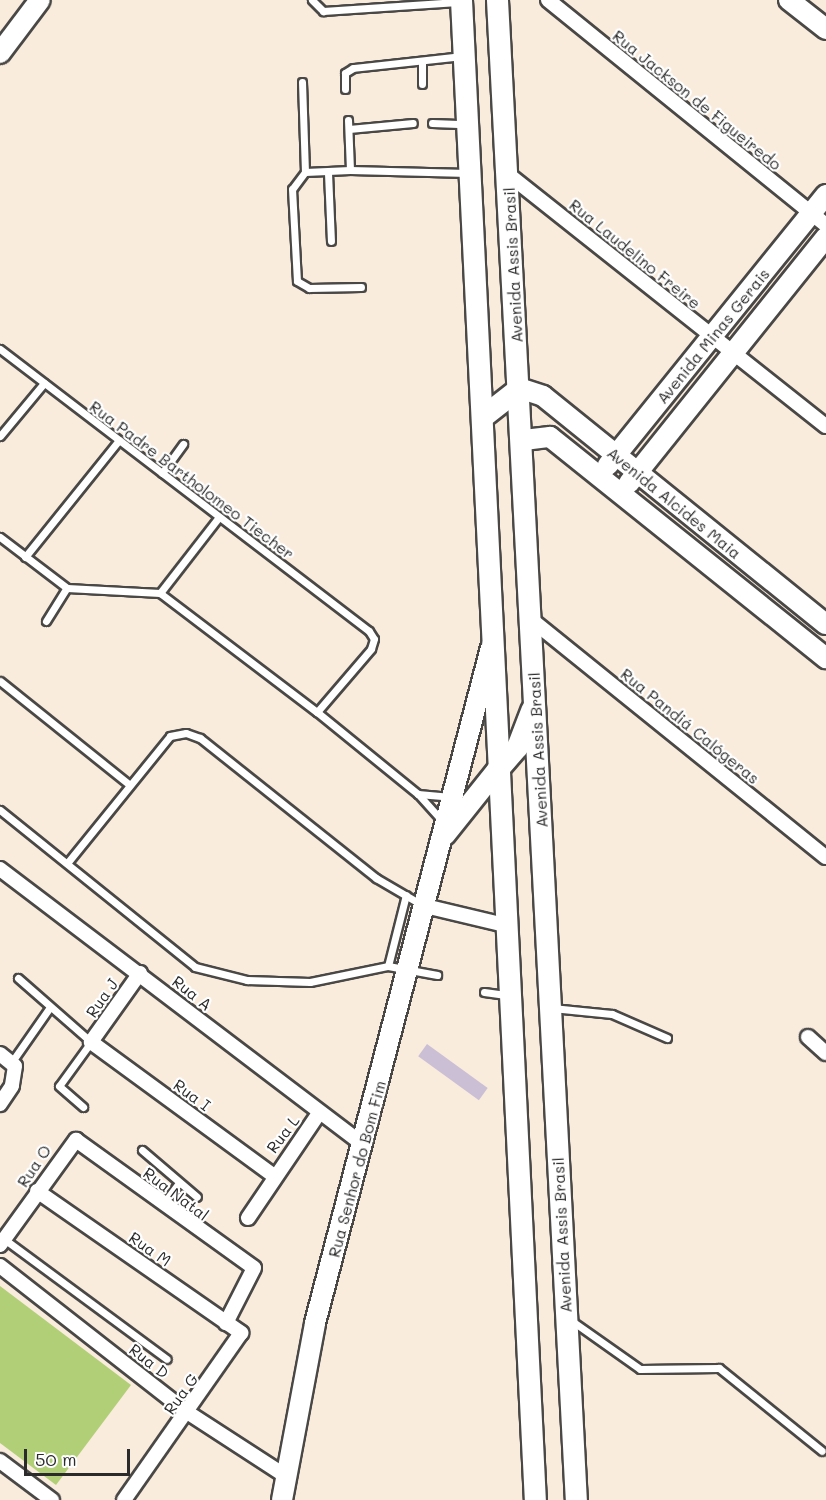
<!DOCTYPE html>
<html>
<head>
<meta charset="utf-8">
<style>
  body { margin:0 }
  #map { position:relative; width:826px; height:1500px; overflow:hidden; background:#f9ecdd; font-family:Mali,sans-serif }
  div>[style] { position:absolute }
  .industrial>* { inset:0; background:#cbbfd5; transform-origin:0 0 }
  .green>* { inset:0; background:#b0cf76 }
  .roads { filter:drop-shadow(2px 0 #4a4846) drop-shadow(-2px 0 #4a4846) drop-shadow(0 2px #4a4846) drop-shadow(0 -2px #4a4846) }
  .lane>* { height:7px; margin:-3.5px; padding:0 3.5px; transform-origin:3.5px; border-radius:3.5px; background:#fff }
  .street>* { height:14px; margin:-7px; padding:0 7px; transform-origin:7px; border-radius:7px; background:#fff }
  .secondary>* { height:20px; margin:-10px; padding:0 10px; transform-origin:10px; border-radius:10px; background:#fff }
  .primary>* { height:21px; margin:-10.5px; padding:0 10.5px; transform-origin:10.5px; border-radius:10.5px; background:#fff }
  span { translate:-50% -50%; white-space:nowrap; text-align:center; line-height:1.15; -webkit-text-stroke:4.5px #fff; paint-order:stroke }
  .street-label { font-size:16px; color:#2b2b2b }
  .scale { position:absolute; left:24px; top:1449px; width:106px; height:27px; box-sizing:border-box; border:3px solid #2b2b2b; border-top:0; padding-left:8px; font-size:18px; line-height:21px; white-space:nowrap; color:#2b2b2b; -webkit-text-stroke:4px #fff; paint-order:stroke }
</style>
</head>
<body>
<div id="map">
  <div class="industrial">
    <i style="left:427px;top:1044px;width:75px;height:15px;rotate:36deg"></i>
  </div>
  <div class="green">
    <i style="clip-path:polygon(0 1286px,131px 1385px,56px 1485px,0 1443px)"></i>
  </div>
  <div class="roads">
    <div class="lane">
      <i style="left:312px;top:0;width:16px;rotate:45deg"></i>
      <i style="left:323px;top:11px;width:135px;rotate:-3.8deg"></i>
      <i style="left:422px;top:62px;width:22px;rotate:90deg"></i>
      <i style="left:302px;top:82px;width:90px;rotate:88.1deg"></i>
      <i style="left:305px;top:172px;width:45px;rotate:-2.5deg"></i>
      <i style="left:345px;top:89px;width:16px;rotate:-90deg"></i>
      <i style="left:345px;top:73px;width:9px;rotate:-32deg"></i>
      <i style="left:353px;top:68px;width:109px;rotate:-6.3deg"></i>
      <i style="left:348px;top:120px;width:50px;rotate:87.7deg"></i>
      <i style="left:350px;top:170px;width:118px;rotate:1.5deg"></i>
      <i style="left:432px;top:123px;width:33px;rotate:2deg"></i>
      <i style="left:349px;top:129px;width:64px;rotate:-5.4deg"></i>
      <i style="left:305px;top:172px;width:21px;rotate:127deg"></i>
      <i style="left:292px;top:189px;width:92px;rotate:86.9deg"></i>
      <i style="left:297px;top:281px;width:14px;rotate:30deg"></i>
      <i style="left:309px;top:288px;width:52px;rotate:-1.1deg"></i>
      <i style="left:328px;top:173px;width:68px;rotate:87.5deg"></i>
      <i style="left:0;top:349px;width:464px;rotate:37.4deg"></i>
      <i style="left:369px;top:631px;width:9px;rotate:58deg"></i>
      <i style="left:374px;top:639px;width:10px;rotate:107deg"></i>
      <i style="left:371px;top:649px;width:83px;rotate:130.6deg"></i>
      <i style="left:0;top:436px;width:69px;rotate:-50.3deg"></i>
      <i style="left:162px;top:473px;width:36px;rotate:-54deg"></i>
      <i style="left:0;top:537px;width:84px;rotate:37.3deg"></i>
      <i style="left:67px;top:588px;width:93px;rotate:3.1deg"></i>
      <i style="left:160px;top:593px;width:197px;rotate:37.2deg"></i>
      <i style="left:317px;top:712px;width:130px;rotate:39.1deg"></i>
      <i style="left:418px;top:794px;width:36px;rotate:48deg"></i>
      <i style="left:25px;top:557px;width:150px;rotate:-51.2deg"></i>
      <i style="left:160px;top:593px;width:96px;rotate:-52.2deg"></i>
      <i style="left:46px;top:621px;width:39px;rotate:-58deg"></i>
      <i style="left:0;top:681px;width:166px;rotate:38.7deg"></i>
      <i style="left:418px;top:794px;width:33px;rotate:5deg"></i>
      <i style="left:0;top:810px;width:250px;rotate:38.8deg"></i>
      <i style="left:195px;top:967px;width:54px;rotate:14deg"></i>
      <i style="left:247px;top:980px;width:63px;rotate:1.8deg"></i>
      <i style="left:310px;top:982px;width:80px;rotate:-11.6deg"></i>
      <i style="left:388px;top:966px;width:50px;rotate:10.4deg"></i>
      <i style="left:68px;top:862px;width:162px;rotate:-51deg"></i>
      <i style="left:170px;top:736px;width:16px;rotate:-11deg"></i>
      <i style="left:186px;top:733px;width:15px;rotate:20deg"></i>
      <i style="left:200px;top:738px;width:225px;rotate:38.5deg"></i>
      <i style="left:376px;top:878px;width:53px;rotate:30.4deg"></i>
      <i style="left:388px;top:966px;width:73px;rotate:-75.8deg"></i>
      <i style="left:18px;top:978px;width:97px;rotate:41.2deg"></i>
      <i style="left:91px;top:1042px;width:54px;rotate:126deg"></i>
      <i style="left:59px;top:1086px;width:32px;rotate:41deg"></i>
      <i style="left:484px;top:992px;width:22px;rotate:8deg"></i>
      <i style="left:552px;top:1008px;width:60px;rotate:5.7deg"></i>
      <i style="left:612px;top:1014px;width:60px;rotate:23.6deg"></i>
      <i style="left:11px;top:1063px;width:68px;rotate:-55.1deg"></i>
      <i style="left:142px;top:1150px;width:72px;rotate:40.5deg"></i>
      <i style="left:163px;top:1204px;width:26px;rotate:-53deg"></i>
      <i style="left:4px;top:1239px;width:202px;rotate:36.4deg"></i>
      <i style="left:572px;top:1321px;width:83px;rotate:35.2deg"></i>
      <i style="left:640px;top:1369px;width:79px;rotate:-0.7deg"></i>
      <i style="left:719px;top:1368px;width:132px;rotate:38.9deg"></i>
    </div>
    <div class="street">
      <i style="left:548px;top:0;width:358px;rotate:39deg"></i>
      <i style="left:509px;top:175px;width:404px;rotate:38.4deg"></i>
      <i style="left:533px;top:621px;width:376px;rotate:38.9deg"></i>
      <i style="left:0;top:869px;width:456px;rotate:37.2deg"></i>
      <i style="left:425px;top:906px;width:82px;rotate:13.4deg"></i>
      <i style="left:140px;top:973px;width:85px;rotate:125.4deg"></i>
      <i style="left:91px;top:1042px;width:225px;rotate:36.2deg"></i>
      <i style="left:808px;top:1037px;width:24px;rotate:42deg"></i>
      <i style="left:0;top:1054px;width:19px;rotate:39deg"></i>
      <i style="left:15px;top:1066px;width:20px;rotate:99deg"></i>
      <i style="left:12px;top:1086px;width:22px;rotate:124deg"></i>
      <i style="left:37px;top:1191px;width:249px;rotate:34.8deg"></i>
      <i style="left:241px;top:1333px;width:204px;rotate:125deg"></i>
      <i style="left:248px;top:1218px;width:127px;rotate:-55.9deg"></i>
      <i style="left:0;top:1245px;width:130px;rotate:-54.1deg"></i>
      <i style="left:76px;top:1140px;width:219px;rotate:35.7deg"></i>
      <i style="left:254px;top:1268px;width:62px;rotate:117deg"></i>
      <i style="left:0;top:1266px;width:237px;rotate:38deg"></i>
      <i style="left:187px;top:1412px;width:116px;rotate:33deg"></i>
      <i style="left:0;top:1461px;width:65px;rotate:36.9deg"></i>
    </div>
    <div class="secondary">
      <i style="left:789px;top:0;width:47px;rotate:38.1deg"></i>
      <i style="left:0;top:53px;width:66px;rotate:-53deg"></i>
      <i style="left:519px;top:388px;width:25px;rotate:18deg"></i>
      <i style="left:543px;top:396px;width:363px;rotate:38.9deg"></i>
      <i style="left:524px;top:440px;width:26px;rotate:-7deg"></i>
      <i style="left:550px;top:437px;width:354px;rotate:38.7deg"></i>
      <i style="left:608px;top:465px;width:347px;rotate:-51.1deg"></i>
      <i style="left:629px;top:483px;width:315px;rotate:-51.3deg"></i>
      <i style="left:445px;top:835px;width:82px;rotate:-51.4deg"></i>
      <i style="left:282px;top:1500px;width:180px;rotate:-79.4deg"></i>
      <i style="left:315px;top:1323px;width:698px;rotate:-75.39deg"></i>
    </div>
    <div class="primary">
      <i style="left:461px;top:0;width:1502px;rotate:87.18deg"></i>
      <i style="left:497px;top:0;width:1502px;rotate:86.99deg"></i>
      <i style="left:482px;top:417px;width:47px;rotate:-38.1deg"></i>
      <i style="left:496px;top:771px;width:32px;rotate:-49deg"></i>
      <i style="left:517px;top:747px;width:40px;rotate:-69deg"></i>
    </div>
  </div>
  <div class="street-label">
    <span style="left:697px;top:100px;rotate:39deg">Rua Jackson de Figueiredo</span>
    <span style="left:635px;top:254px;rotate:39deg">Rua Laudelino Freire</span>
    <span style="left:513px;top:265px;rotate:-93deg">Avenida Assis Brasil</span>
    <span style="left:713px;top:336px;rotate:-51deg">Avenida Minas Gerais</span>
    <span style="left:192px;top:480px;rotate:37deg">Rua Padre Bartholomeo Tiecher</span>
    <span style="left:674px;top:503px;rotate:39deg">Avenida Alcides Maia</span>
    <span style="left:690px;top:726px;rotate:39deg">Rua Pandiá Calógeras</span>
    <span style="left:538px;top:750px;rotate:-93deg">Avenida Assis Brasil</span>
    <span style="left:192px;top:993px;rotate:38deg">Rua A</span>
    <span style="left:102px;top:998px;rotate:-55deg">Rua J</span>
    <span style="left:192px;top:1095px;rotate:36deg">Rua I</span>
    <span style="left:283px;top:1134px;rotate:-53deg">Rua L</span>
    <span style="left:34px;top:1166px;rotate:-56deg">Rua O</span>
    <span style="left:357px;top:1169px;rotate:-75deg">Rua Senhor do Bom Fim</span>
    <span style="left:176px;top:1194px;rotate:37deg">Rua Natal</span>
    <span style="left:562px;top:1235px;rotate:-93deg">Avenida Assis Brasil</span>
    <span style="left:150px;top:1249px;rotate:35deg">Rua M</span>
    <span style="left:149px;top:1361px;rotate:38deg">Rua D</span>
    <span style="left:181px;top:1394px;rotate:-54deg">Rua G</span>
  </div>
  <div class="scale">50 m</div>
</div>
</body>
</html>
